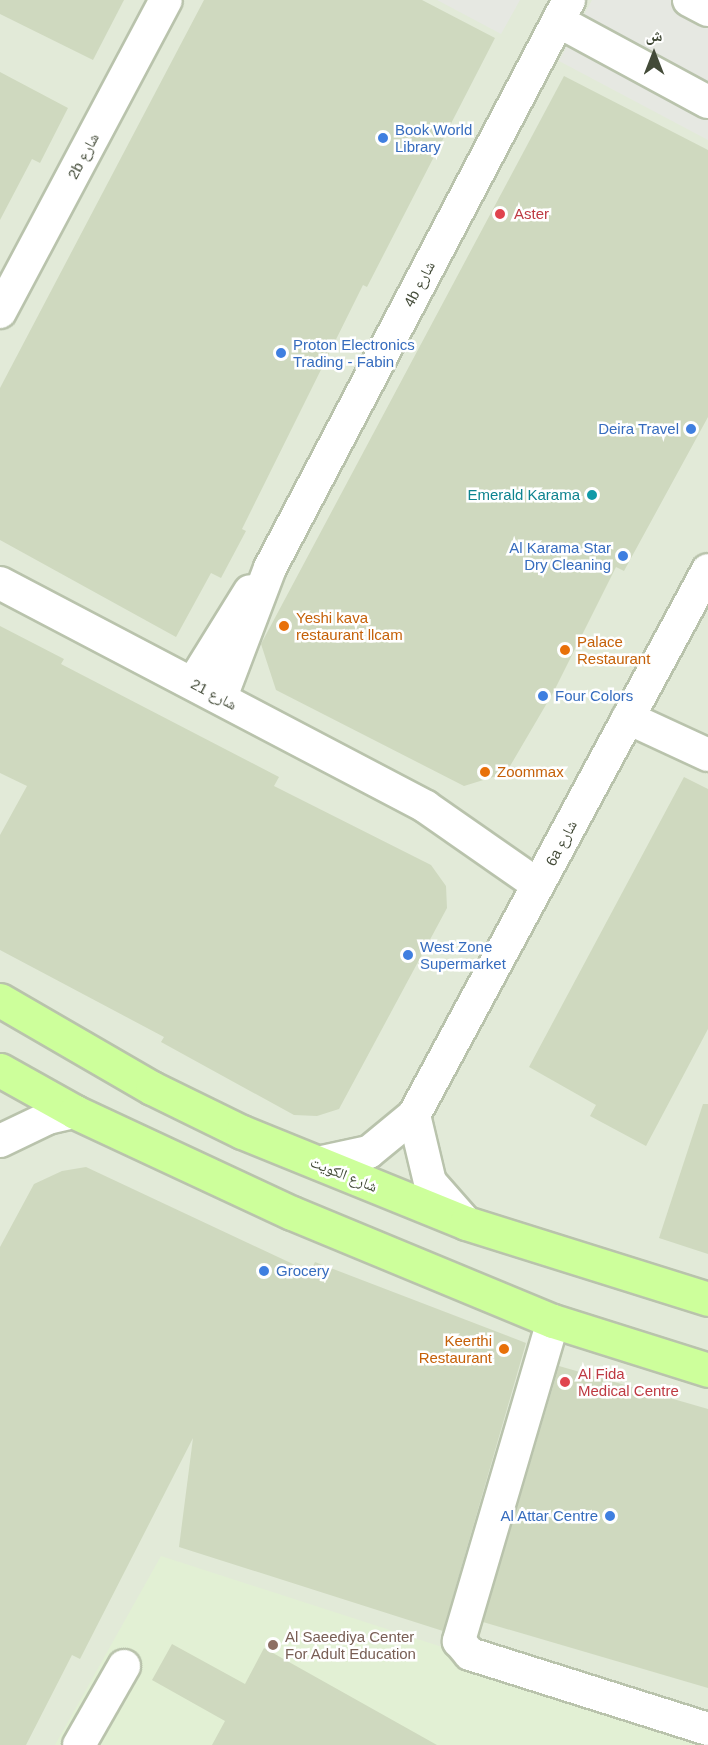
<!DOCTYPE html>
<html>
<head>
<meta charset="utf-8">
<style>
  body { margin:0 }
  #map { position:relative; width:708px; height:1745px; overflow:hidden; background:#f1f6eb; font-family:Helvetica,"Noto Naskh Arabic",sans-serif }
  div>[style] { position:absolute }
  .residential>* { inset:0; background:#e2ead8; transform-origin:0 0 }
  .education>* { inset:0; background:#e2f0d4 }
  .parking>* { inset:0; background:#e6e8e2 }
  .building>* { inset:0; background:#cfd9bf }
  .roads { filter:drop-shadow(2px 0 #b9c3ac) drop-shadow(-2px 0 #b9c3ac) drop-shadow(0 2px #b9c3ac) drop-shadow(0 -2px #b9c3ac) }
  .minor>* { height:32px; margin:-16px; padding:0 16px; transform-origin:16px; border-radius:16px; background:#fff }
  .major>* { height:33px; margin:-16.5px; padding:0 16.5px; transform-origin:16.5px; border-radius:16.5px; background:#cdff9b }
  .dots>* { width:16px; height:16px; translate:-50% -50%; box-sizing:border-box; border:3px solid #fff; border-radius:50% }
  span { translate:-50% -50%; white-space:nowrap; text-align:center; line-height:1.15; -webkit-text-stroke:5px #fff; paint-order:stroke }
  .shop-label { font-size:15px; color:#366cbe }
  .left { translate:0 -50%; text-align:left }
  .right { translate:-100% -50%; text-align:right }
  .street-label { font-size:15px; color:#434b38 }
  .health-label { font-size:15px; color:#be3a42 }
  .culture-label { font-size:15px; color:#0d838f }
  .food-label { font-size:15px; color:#c56008 }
  .education-label { font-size:15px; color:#785e54 }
  .north { position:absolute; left:624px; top:24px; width:60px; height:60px; -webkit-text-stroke:4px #fff; paint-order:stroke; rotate:0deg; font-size:16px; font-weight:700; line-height:24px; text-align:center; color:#434b38 }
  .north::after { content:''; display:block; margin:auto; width:21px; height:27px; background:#434b38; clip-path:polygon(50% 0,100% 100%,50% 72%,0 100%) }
</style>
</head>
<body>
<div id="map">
  <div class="residential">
    <i style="left:0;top:0;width:708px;height:1745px"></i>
  </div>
  <div class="education">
    <i style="clip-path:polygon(161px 1556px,708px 1733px,708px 1745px,55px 1745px)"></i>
  </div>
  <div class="parking">
    <i style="clip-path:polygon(437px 0,520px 0,501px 34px)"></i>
    <i style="clip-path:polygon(592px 0,708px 0,708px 140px,559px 61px)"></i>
  </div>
  <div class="building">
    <i style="clip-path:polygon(0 0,124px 0,93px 60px,0 14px)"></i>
    <i style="clip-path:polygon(204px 0,422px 0,495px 38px,367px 287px,363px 285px,242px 529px,246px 531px,221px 578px,211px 573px,176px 637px,0 540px,0 388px)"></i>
    <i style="clip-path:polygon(0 72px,68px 108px,40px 163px,32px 159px,0 220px)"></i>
    <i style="clip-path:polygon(564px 76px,708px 150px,708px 417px,624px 571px,616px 567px,554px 691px,506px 773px,464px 786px,276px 690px,261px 644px)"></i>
    <i style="clip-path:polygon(0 626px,64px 659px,61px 664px,279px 777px,274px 786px,431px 865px,446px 886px,447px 908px,339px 1109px,317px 1116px,294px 1115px,161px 1042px,164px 1037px,0 950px,0 835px,27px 786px,0 773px)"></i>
    <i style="clip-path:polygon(684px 777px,708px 789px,708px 1029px,646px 1146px,590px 1116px,596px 1105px,529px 1067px)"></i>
    <i style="clip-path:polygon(703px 1104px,708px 1104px,708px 1254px,659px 1238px)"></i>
    <i style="clip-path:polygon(86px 1167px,310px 1272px,315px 1262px,526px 1343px,443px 1631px,179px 1547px,193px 1438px,80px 1659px,72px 1655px,26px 1745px,0 1745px,0 1247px,34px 1184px,62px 1171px)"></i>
    <i style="clip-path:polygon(559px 1366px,708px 1409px,708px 1688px,483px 1622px)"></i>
    <i style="clip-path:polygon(172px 1644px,245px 1684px,264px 1648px,437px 1745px,212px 1745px,225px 1721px,152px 1680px)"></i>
  </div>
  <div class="roads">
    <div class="minor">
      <i style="left:689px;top:0;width:21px;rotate:28deg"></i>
      <i style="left:558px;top:21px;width:170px;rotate:28.4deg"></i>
      <i style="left:0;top:312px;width:353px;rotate:-62deg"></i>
      <i style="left:0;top:583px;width:481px;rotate:27.7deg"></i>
      <i style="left:426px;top:807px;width:136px;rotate:34.9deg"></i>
      <i style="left:193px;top:683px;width:108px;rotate:-58.2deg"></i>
      <i style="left:221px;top:697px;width:138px;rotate:-69.2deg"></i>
      <i style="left:270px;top:568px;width:642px;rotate:-62.24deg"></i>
      <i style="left:628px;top:718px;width:88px;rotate:24.8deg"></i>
      <i style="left:414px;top:1115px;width:69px;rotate:76.6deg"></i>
      <i style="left:430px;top:1182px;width:55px;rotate:48.7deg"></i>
      <i style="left:0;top:1141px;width:53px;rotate:-25.6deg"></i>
      <i style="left:48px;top:1118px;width:28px;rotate:-13deg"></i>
      <i style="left:318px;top:1163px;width:52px;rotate:-12.2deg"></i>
      <i style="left:369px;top:1152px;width:58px;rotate:-39.4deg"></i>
      <i style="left:414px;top:1115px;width:619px;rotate:-61.66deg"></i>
      <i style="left:553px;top:1321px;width:334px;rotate:106.4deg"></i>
      <i style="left:459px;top:1641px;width:17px;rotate:50deg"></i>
      <i style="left:470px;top:1654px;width:250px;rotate:17.5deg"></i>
      <i style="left:79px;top:1745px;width:91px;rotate:-60.3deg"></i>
    </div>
    <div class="major">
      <i style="left:0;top:1000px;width:176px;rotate:30.1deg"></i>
      <i style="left:152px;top:1088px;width:100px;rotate:26.1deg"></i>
      <i style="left:242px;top:1132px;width:242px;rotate:22.1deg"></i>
      <i style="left:466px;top:1223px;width:254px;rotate:17.4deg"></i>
      <i style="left:0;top:1070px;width:86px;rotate:29.2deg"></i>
      <i style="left:75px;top:1112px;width:239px;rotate:25deg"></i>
      <i style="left:292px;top:1213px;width:282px;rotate:22.5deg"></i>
      <i style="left:553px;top:1321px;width:163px;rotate:17.5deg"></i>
    </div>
  </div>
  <div class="dots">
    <i style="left:383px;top:138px;background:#3f7fe0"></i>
    <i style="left:500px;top:214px;background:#e0444e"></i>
    <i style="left:281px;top:353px;background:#3f7fe0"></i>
    <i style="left:691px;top:429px;background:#3f7fe0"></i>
    <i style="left:592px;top:495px;background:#0f9aa8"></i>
    <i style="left:623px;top:556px;background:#3f7fe0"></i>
    <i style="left:284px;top:626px;background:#e8710a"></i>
    <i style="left:565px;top:650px;background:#e8710a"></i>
    <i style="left:543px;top:696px;background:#3f7fe0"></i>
    <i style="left:485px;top:772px;background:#e8710a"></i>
    <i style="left:408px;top:955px;background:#3f7fe0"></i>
    <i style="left:264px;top:1271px;background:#3f7fe0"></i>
    <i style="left:504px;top:1349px;background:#e8710a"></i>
    <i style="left:565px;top:1382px;background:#e0444e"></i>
    <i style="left:610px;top:1516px;background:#3f7fe0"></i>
    <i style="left:273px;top:1645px;background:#8d6e63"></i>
  </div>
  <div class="shop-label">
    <span class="left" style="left:395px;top:138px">Book World<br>Library</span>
    <span class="left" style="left:293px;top:353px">Proton Electronics<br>Trading - Fabin</span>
    <span class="right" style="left:679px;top:429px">Deira Travel</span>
    <span class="right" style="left:611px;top:556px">Al Karama Star<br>Dry Cleaning</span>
    <span class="left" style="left:555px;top:696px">Four Colors</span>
    <span class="left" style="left:420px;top:955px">West Zone<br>Supermarket</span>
    <span class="left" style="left:276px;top:1271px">Grocery</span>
    <span class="right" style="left:598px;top:1516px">Al Attar Centre</span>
  </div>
  <div class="street-label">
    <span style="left:83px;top:156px;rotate:-62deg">2b شارع</span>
    <span style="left:419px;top:284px;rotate:-62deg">4b شارع</span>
    <span style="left:214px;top:694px;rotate:28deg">شارع 21</span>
    <span style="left:561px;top:843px;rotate:-62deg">6a شارع</span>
    <span style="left:344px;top:1174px;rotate:22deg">شارع الكويت</span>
  </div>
  <div class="health-label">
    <span class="left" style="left:514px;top:214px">Aster</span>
    <span class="left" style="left:578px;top:1382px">Al Fida<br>Medical Centre</span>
  </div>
  <div class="culture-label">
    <span class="right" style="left:580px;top:495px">Emerald Karama</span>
  </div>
  <div class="food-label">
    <span class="left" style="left:296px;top:626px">Yeshi kava<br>restaurant llcam</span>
    <span class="left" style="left:577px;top:650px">Palace<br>Restaurant</span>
    <span class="left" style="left:497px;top:772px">Zoommax</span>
    <span class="right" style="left:492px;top:1349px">Keerthi<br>Restaurant</span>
  </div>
  <div class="education-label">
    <span class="left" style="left:285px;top:1645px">Al Saeediya Center<br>For Adult Education</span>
  </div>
  <div class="north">ش</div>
</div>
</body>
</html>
